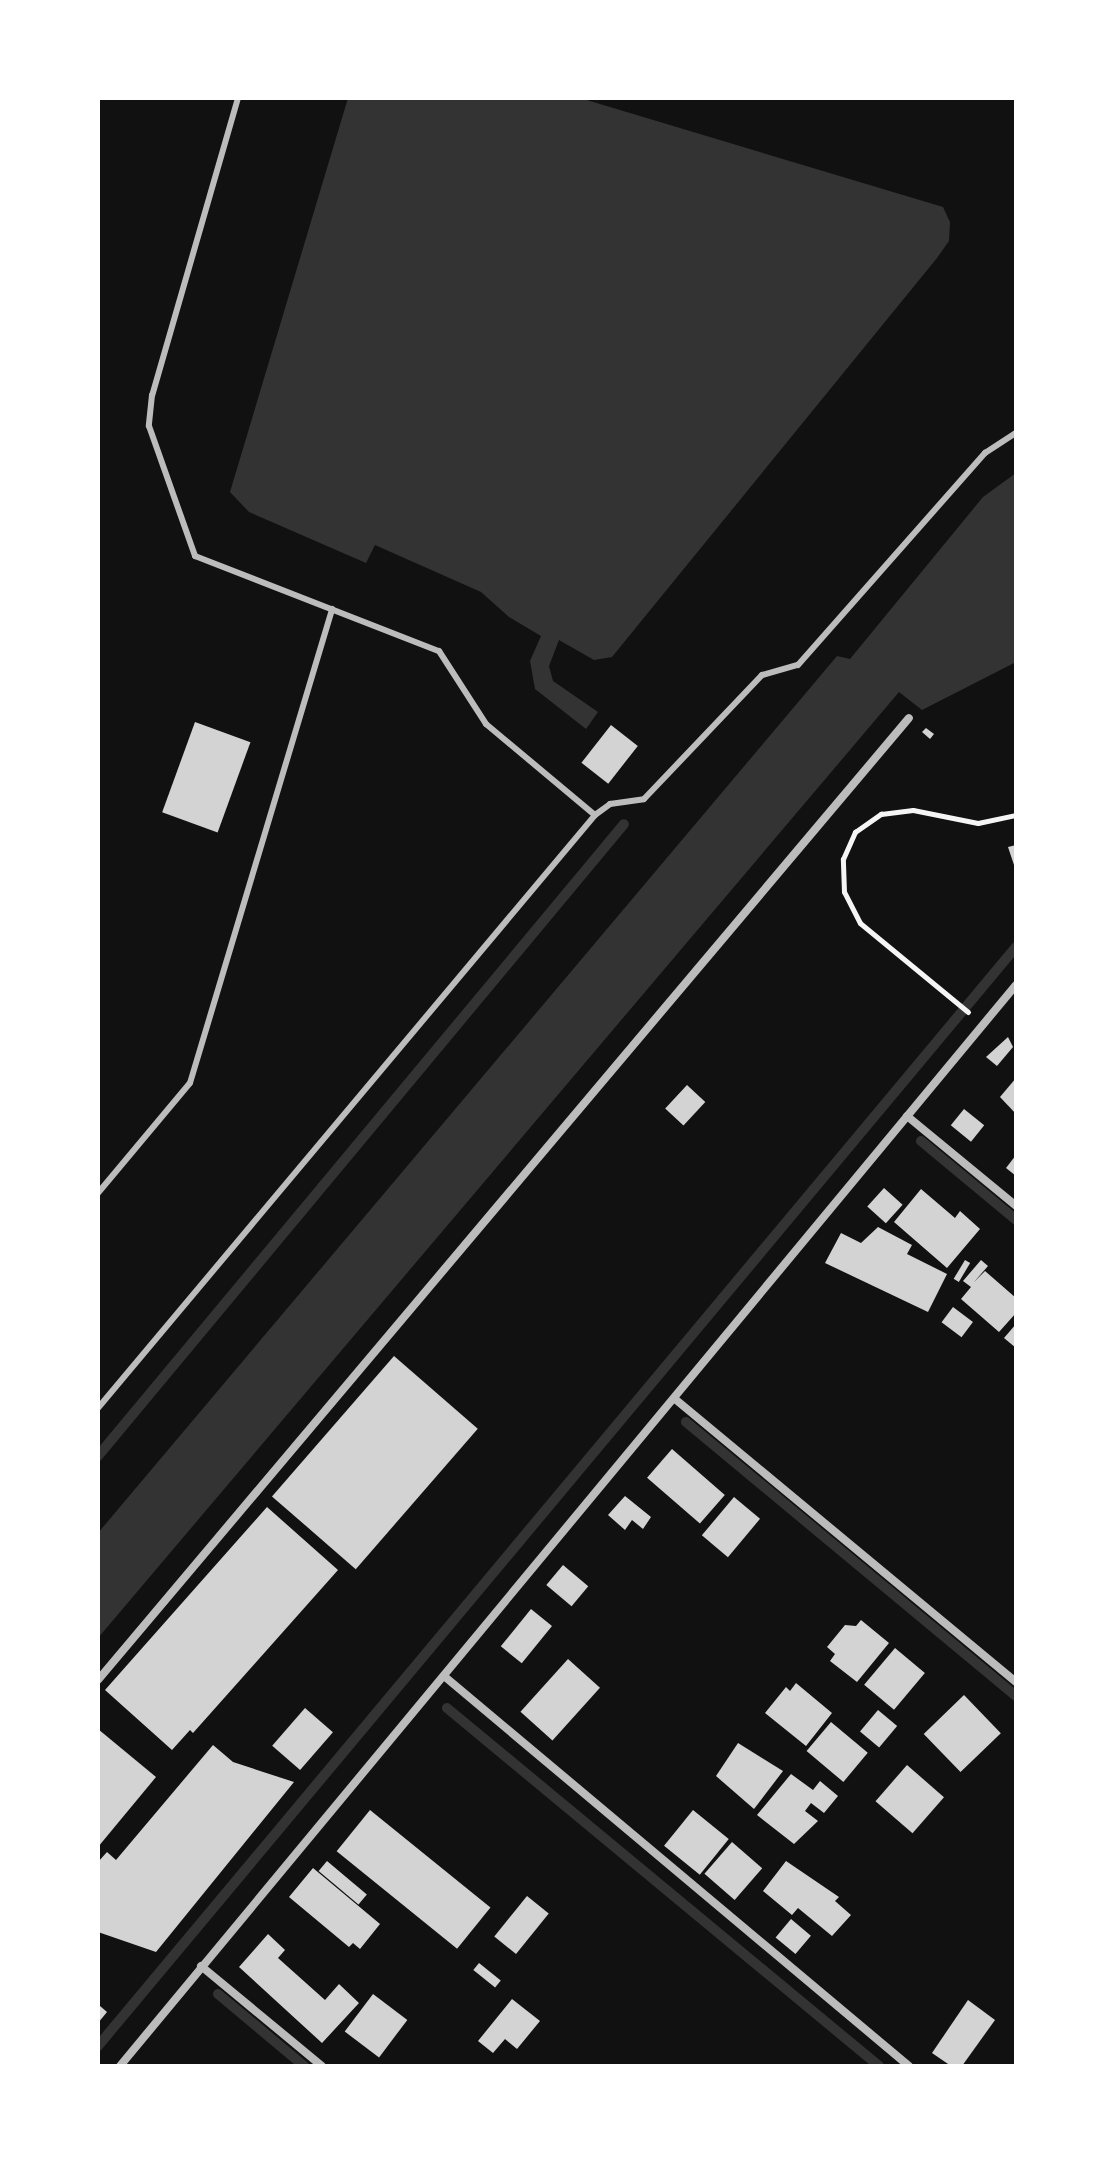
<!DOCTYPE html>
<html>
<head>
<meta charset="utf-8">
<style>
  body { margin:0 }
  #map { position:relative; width:1114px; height:2164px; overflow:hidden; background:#111; font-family:Poppins,sans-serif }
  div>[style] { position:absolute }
  .water>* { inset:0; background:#333 }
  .stream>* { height:10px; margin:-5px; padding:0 5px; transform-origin:5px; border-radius:5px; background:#333 }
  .building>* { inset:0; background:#d3d3d3; transform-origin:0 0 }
  .path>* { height:5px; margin:-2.5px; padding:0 2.5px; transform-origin:2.5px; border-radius:2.5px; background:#f5f5f5 }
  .service>* { height:6px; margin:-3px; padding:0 3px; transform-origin:3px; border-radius:3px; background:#bcbcbc }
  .minor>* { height:8px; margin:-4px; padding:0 4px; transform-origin:4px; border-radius:4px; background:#bcbcbc }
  span { translate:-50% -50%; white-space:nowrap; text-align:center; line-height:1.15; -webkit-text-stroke:7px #fff; paint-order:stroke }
  .frame { position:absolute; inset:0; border:100px solid #fff; pointer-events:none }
</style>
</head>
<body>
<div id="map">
  <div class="water">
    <i style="clip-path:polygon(348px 98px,580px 98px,943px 207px,950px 222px,949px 241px,937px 258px,612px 657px,594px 660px,559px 640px,549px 666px,553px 681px,598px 712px,586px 729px,535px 689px,530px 661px,541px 636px,509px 617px,481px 592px,375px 545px,366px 563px,249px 512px,230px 492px)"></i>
    <i style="clip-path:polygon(1016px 473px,1016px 662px,922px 710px,899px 692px,98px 1638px,98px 1533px,837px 656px,850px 659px,983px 497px)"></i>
  </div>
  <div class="stream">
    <i style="left:921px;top:1141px;width:124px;rotate:39.7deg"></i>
    <i style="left:686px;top:1422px;width:429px;rotate:39.7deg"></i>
    <i style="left:98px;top:1456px;width:822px;rotate:-50.23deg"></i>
    <i style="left:447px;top:1708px;width:561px;rotate:39.65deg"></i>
    <i style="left:218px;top:1994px;width:112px;rotate:39.9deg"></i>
    <i style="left:98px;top:2046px;width:1432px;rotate:-50.13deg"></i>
  </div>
  <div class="building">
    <i style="left:195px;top:722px;width:59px;height:96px;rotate:20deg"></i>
    <i style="left:611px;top:725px;width:34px;height:48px;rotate:38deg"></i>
    <i style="clip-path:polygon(926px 728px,934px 734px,930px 739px,922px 732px)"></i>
    <i style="clip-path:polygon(1016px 845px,1016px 864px,1014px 865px,1008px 847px)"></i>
    <i style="clip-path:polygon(1008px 1037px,1013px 1047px,997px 1066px,986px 1057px)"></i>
    <i style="clip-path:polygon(1016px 1078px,1016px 1114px,1000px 1097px)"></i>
    <i style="left:687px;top:1085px;width:25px;height:32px;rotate:43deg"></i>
    <i style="left:964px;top:1109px;width:26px;height:21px;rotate:39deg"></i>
    <i style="clip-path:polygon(1016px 1155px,1016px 1176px,1006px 1168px)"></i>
    <i style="left:884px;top:1188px;width:25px;height:25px;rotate:42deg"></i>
    <i style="clip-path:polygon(921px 1189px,955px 1218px,960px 1211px,980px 1229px,947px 1268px,894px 1222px)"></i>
    <i style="clip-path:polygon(878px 1227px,912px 1245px,907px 1254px,947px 1274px,928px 1312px,825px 1263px,841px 1233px,861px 1243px)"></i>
    <i style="left:965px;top:1260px;width:6px;height:22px;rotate:31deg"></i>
    <i style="clip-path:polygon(981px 1260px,988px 1266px,974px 1282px,985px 1271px,1016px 1298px,1016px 1313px,999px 1332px,961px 1299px,971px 1287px,963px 1281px)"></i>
    <i style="left:953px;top:1307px;width:25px;height:19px;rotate:37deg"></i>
    <i style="clip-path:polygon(1016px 1324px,1016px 1348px,1004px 1338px)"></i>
    <i style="left:394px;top:1356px;width:111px;height:186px;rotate:41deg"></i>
    <i style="left:672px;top:1449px;width:70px;height:38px;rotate:41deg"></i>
    <i style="clip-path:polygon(625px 1496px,651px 1517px,643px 1529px,632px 1520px,625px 1530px,608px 1515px)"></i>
    <i style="left:734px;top:1497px;width:34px;height:50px;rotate:40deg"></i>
    <i style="clip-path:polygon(267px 1507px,338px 1570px,193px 1733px,190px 1730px,172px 1750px,105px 1690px)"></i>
    <i style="left:563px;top:1565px;width:33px;height:26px;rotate:40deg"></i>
    <i style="left:531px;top:1609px;width:27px;height:48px;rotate:39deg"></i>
    <i style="clip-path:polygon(861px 1620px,889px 1643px,857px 1682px,830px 1661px,835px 1654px,827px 1647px,845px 1625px,856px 1626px)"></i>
    <i style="left:895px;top:1648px;width:39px;height:48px;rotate:40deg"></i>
    <i style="left:568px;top:1659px;width:43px;height:71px;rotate:42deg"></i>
    <i style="clip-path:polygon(796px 1683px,832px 1713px,806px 1746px,765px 1713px,786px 1687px,790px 1691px)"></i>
    <i style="left:964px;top:1695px;width:53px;height:56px;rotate:46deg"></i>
    <i style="left:305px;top:1708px;width:37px;height:50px;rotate:41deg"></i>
    <i style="left:878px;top:1710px;width:25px;height:28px;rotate:40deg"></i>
    <i style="left:831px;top:1722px;width:48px;height:38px;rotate:40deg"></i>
    <i style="clip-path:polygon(98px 1729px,156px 1777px,98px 1847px)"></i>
    <i style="clip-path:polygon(738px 1743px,783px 1771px,754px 1809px,716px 1776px)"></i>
    <i style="clip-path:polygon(213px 1745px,233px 1762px,294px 1782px,156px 1952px,98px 1932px,98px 1862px,107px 1852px,116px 1860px)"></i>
    <i style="left:907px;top:1765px;width:49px;height:48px;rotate:41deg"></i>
    <i style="clip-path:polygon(791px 1774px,813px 1790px,820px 1781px,838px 1796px,824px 1813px,811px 1803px,805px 1811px,818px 1821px,794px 1844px,757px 1815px)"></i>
    <i style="left:370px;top:1810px;width:155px;height:53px;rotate:39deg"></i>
    <i style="left:693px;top:1810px;width:46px;height:46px;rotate:39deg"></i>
    <i style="left:732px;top:1842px;width:40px;height:42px;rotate:41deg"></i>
    <i style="left:327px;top:1861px;width:52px;height:13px;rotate:40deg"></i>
    <i style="clip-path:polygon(786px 1861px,839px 1897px,835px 1901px,851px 1915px,832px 1936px,798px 1908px,792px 1915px,763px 1891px)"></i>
    <i style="clip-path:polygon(313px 1868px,380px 1924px,360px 1949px,353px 1943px,349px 1947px,289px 1897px)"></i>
    <i style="left:527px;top:1896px;width:28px;height:52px;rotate:39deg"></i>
    <i style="left:791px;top:1919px;width:26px;height:24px;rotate:40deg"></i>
    <i style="clip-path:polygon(268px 1934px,285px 1950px,278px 1958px,325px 2000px,339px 1984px,359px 2003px,322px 2043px,239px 1967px)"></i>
    <i style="left:479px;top:1963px;width:28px;height:9px;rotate:39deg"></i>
    <i style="left:373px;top:1994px;width:43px;height:47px;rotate:37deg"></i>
    <i style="clip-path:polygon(512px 1999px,540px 2021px,517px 2049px,505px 2039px,493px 2053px,478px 2041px)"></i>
    <i style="clip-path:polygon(968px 2000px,995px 2020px,962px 2066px,951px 2066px,932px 2053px)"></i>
    <i style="clip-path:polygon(100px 2006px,107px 2012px,98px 2023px,98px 2008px)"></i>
  </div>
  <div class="path">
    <i style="left:968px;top:1012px;width:140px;rotate:-140.5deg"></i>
    <i style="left:860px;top:923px;width:35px;rotate:-117deg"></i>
    <i style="left:844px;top:892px;width:33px;rotate:-92deg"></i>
    <i style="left:843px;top:859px;width:30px;rotate:-66deg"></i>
    <i style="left:855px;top:832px;width:32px;rotate:-35deg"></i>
    <i style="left:881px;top:814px;width:32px;rotate:-7deg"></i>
    <i style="left:913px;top:810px;width:66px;rotate:11.3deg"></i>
    <i style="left:978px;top:823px;width:39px;rotate:-12deg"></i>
  </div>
  <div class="service">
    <i style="left:238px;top:98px;width:309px;rotate:106.1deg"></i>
    <i style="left:152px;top:395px;width:31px;rotate:96deg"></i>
    <i style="left:149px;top:426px;width:138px;rotate:70.5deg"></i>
    <i style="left:195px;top:556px;width:262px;rotate:21.3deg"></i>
    <i style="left:439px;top:651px;width:87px;rotate:57.2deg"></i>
    <i style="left:486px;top:724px;width:142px;rotate:39.9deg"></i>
    <i style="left:98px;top:1193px;width:143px;rotate:-50.1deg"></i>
    <i style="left:190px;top:1083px;width:495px;rotate:-73.3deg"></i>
    <i style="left:98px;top:1408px;width:774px;rotate:-50.03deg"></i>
    <i style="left:595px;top:815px;width:19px;rotate:-36deg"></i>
    <i style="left:610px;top:804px;width:34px;rotate:-8deg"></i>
    <i style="left:644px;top:799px;width:171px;rotate:-46.4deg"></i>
    <i style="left:762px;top:675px;width:37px;rotate:-16deg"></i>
    <i style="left:798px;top:665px;width:283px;rotate:-48.6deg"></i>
    <i style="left:985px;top:453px;width:37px;rotate:-33deg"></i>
  </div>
  <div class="minor">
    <i style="left:907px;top:1116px;width:141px;rotate:39.5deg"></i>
    <i style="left:675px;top:1399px;width:443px;rotate:39.7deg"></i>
    <i style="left:444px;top:1676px;width:607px;rotate:39.99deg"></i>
    <i style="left:98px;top:1680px;width:1258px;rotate:-49.87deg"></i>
    <i style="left:201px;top:1966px;width:157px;rotate:39.6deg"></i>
    <i style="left:120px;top:2066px;width:1404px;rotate:-50.35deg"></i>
  </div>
  <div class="frame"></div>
</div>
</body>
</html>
